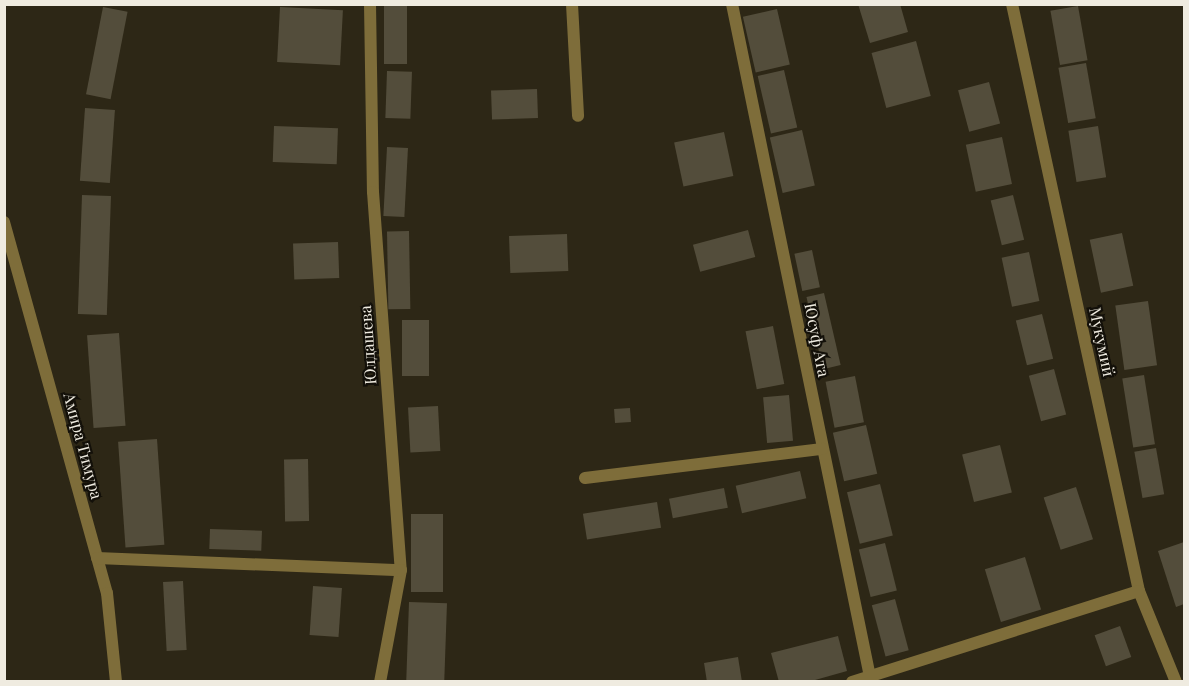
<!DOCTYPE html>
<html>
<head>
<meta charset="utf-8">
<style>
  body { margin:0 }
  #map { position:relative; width:1189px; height:686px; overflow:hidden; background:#2d2716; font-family:"Playfair Display",serif }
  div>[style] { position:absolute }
  .building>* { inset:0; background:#534d3b; transform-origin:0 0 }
  .minor>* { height:12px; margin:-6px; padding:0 6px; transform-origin:6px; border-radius:6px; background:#7e6d3a }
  span { translate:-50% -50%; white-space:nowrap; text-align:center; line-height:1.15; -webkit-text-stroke:4.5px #131009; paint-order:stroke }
  .street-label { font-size:16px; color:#efebe0 }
  .frame { position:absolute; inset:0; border:6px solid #efebe0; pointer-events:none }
</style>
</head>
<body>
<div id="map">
  <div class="building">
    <i style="left:384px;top:4px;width:23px;height:60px"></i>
    <i style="clip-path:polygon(858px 4px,900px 4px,908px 32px,870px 43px)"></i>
    <i style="left:1078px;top:6px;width:55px;height:28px;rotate:80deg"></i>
    <i style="left:103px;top:7px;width:25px;height:89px;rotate:11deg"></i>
    <i style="left:280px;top:7px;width:63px;height:55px;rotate:3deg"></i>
    <i style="left:777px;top:9px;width:57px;height:35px;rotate:77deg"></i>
    <i style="left:916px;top:41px;width:57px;height:46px;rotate:75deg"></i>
    <i style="left:1086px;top:63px;width:56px;height:28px;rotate:80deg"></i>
    <i style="left:784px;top:70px;width:59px;height:27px;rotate:77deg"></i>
    <i style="left:387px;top:71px;width:25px;height:47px;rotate:2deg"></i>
    <i style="left:989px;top:82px;width:43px;height:32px;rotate:75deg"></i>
    <i style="left:537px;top:89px;width:29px;height:46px;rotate:88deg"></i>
    <i style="left:85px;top:108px;width:30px;height:73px;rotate:4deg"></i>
    <i style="left:274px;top:126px;width:64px;height:36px;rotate:2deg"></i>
    <i style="left:1098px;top:126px;width:52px;height:30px;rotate:81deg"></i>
    <i style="left:802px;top:130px;width:57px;height:33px;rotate:77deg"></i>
    <i style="left:724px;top:132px;width:45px;height:51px;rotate:78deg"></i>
    <i style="left:1002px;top:137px;width:48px;height:37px;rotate:78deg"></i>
    <i style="left:387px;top:147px;width:21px;height:69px;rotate:3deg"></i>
    <i style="left:82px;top:195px;width:29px;height:119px;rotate:2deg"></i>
    <i style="left:1013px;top:195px;width:46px;height:23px;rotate:76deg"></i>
    <i style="left:748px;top:230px;width:28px;height:57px;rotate:75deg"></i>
    <i style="left:409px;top:231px;width:78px;height:22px;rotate:89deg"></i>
    <i style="left:1122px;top:233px;width:54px;height:33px;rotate:78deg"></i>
    <i style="left:567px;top:234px;width:37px;height:58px;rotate:88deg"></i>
    <i style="left:338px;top:242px;width:36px;height:45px;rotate:88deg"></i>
    <i style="left:812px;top:250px;width:38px;height:18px;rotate:78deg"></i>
    <i style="left:1029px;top:252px;width:50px;height:28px;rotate:78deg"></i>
    <i style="left:824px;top:293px;width:74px;height:18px;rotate:77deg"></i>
    <i style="left:1148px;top:301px;width:65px;height:33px;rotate:82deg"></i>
    <i style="left:1042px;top:314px;width:46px;height:27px;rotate:76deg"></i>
    <i style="left:402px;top:320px;width:27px;height:56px"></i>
    <i style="left:773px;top:326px;width:59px;height:28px;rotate:79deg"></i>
    <i style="left:119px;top:333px;width:93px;height:32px;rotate:86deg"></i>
    <i style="left:1054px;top:369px;width:47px;height:26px;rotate:75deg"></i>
    <i style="left:1144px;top:375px;width:70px;height:22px;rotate:81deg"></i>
    <i style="left:855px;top:376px;width:47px;height:30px;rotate:79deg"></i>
    <i style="left:789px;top:395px;width:46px;height:26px;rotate:85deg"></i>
    <i style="left:438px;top:406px;width:45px;height:30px;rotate:87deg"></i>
    <i style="left:630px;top:408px;width:14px;height:16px;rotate:86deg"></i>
    <i style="left:866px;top:425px;width:50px;height:34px;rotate:77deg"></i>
    <i style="left:157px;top:439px;width:106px;height:39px;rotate:86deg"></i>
    <i style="left:1000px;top:445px;width:49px;height:39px;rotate:76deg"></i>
    <i style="left:1156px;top:448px;width:47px;height:22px;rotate:80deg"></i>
    <i style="left:308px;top:459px;width:62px;height:24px;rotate:89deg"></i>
    <i style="left:800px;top:471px;width:28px;height:66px;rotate:77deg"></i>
    <i style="left:880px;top:484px;width:53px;height:34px;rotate:76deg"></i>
    <i style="left:1076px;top:487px;width:55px;height:34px;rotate:72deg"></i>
    <i style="left:724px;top:488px;width:20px;height:56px;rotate:79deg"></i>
    <i style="left:657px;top:502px;width:26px;height:75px;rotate:81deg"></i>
    <i style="left:411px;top:514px;width:32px;height:78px"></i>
    <i style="left:210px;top:529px;width:52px;height:20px;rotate:2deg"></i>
    <i style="clip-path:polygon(1184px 542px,1184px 604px,1176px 607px,1158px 551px)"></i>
    <i style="left:885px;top:543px;width:49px;height:27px;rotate:76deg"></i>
    <i style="left:1025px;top:557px;width:55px;height:42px;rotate:73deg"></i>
    <i style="left:183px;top:581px;width:69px;height:20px;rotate:87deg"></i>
    <i style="left:313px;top:586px;width:29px;height:49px;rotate:4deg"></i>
    <i style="left:895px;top:599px;width:53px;height:24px;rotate:75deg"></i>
    <i style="left:409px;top:602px;width:38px;height:80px;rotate:2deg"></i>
    <i style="left:1120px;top:626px;width:33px;height:27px;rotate:70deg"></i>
    <i style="clip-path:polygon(838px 636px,847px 671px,808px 682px,779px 682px,771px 653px)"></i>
    <i style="clip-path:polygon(738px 657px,742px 682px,707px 682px,704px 663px)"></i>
  </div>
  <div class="minor">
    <i style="left:370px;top:4px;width:188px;rotate:89.1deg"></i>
    <i style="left:373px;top:192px;width:379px;rotate:85.8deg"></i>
    <i style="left:401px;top:570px;width:114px;rotate:100.6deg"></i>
    <i style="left:572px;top:4px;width:112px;rotate:86.9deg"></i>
    <i style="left:732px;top:4px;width:692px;rotate:78.41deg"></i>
    <i style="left:1012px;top:4px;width:601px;rotate:77.79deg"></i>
    <i style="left:1139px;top:591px;width:98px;rotate:67.9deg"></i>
    <i style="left:4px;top:222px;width:385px;rotate:74.5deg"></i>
    <i style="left:107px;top:593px;width:89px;rotate:84.2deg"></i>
    <i style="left:585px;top:478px;width:239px;rotate:-7deg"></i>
    <i style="left:97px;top:558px;width:304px;rotate:2.3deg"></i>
    <i style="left:852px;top:682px;width:301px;rotate:-17.6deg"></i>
  </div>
  <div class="street-label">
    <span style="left:817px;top:340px;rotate:79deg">Юсуф Ата</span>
    <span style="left:1102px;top:342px;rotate:78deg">Мукумий</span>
    <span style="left:368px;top:345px;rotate:-94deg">Юлдашева</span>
    <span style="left:83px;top:446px;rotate:75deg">Амира Тимура</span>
  </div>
  <div class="frame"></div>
</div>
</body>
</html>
